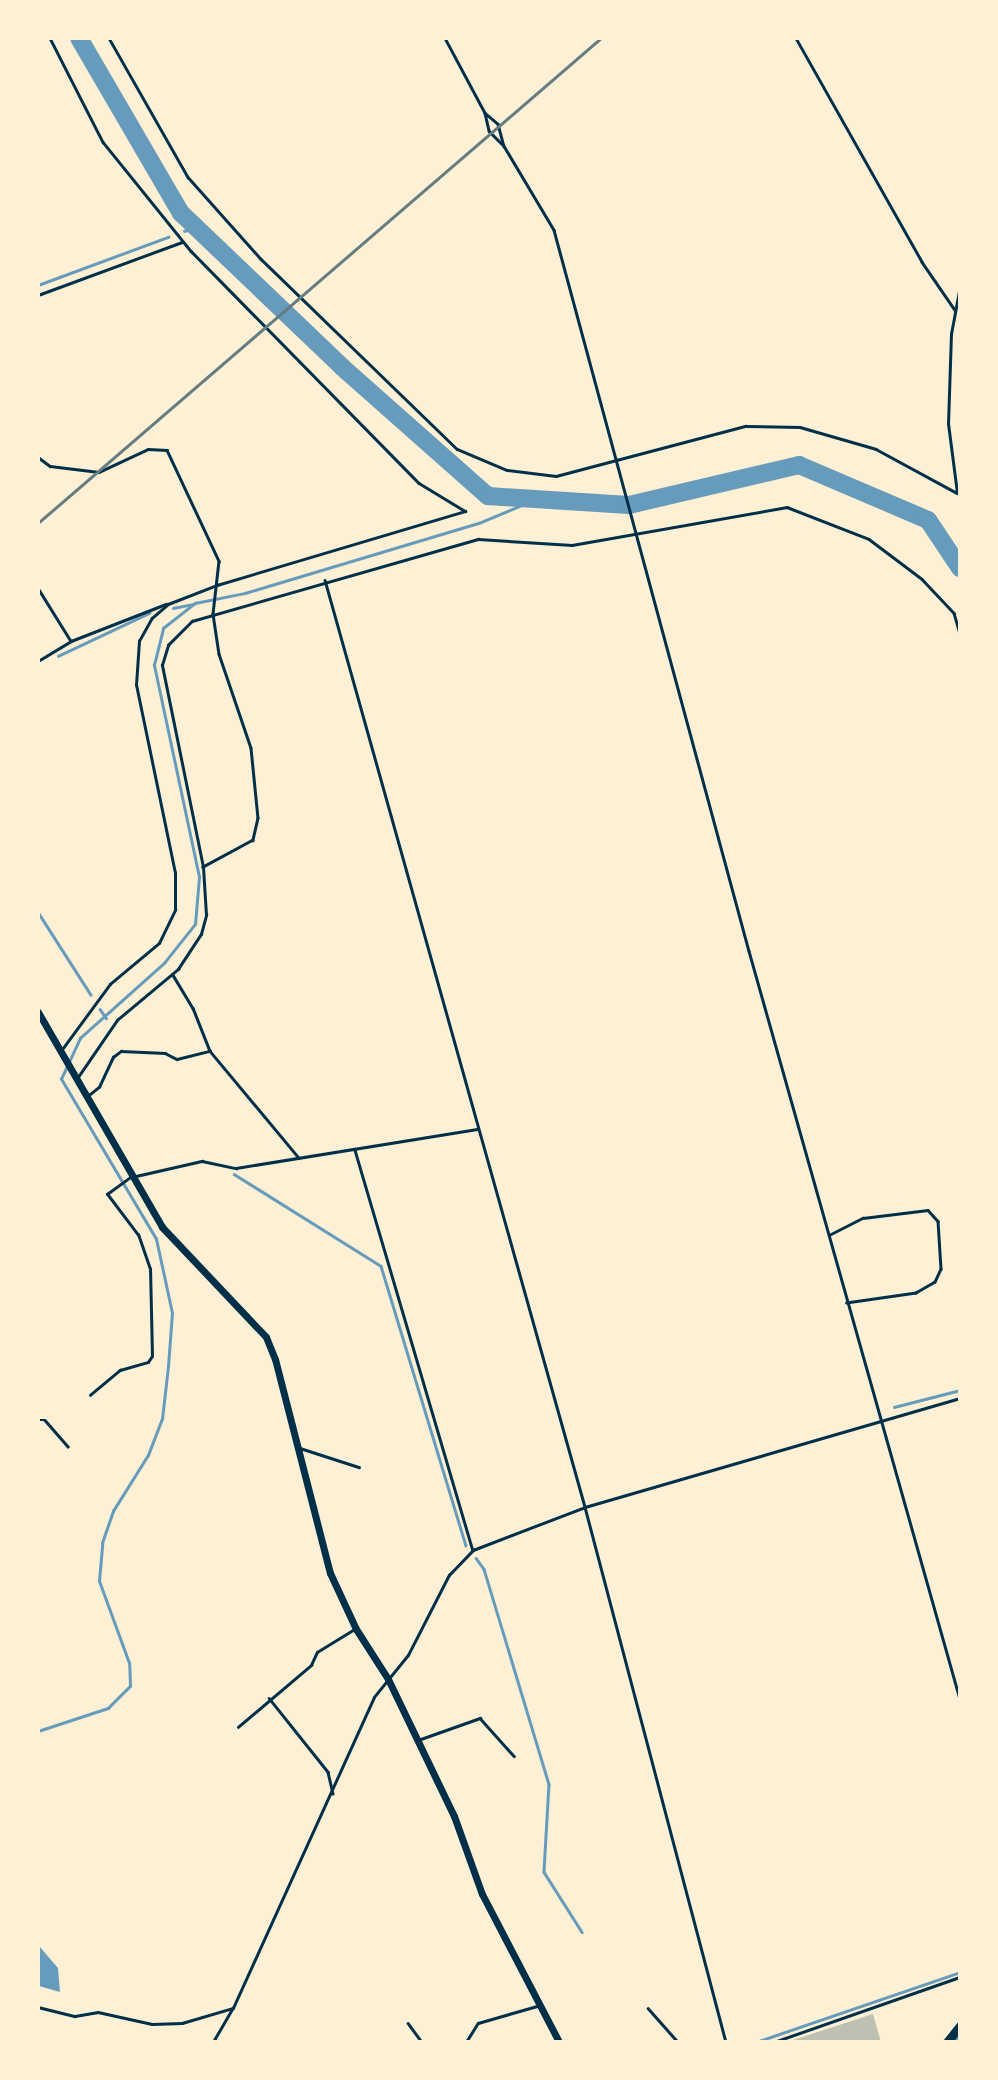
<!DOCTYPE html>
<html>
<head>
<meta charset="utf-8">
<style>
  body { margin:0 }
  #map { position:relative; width:998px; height:2080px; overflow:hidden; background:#fdf0d5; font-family:"Fira Sans",sans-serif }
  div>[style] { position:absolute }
  .water>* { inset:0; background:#669bbc }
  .stream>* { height:2.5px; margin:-1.25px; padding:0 1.25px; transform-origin:1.25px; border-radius:1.25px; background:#669bbc }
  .river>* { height:18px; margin:-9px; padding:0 9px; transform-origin:9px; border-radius:9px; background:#669bbc }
  .building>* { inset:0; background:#bec0b2 }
  .service>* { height:2.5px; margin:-1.25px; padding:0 1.25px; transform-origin:1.25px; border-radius:1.25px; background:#003049 }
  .tertiary>* { height:7px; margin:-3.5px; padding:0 3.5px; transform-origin:3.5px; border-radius:3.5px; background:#003049 }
  .secondary>* { height:9px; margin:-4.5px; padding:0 4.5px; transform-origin:4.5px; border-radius:4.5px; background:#003049 }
  .rail>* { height:2.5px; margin:-1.25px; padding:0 1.25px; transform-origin:1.25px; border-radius:1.25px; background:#657d81 }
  span { translate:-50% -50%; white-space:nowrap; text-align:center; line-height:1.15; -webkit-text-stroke:5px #fdf0d5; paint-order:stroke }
  .frame { position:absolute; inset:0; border:40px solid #fdf0d5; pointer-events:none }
</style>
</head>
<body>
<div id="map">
  <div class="water">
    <i style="clip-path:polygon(39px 1946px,58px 1968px,60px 1992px,39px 1986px)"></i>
  </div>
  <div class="stream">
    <i style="left:184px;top:231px;width:13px;rotate:-18deg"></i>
    <i style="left:38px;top:285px;width:139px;rotate:-20.3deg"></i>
    <i style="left:173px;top:608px;width:21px;rotate:-11deg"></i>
    <i style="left:58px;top:656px;width:101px;rotate:-25.3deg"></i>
    <i style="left:38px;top:912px;width:98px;rotate:57.4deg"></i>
    <i style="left:100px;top:1009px;width:11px;rotate:56deg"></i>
    <i style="left:234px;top:1174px;width:173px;rotate:32deg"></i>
    <i style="left:381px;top:1266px;width:292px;rotate:73.1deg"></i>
    <i style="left:894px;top:1407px;width:68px;rotate:-14.4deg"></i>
    <i style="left:476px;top:1558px;width:14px;rotate:54deg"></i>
    <i style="left:484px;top:1569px;width:225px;rotate:73.2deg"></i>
    <i style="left:549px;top:1784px;width:88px;rotate:93.3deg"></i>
    <i style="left:544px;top:1872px;width:71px;rotate:57.7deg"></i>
    <i style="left:38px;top:1731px;width:74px;rotate:-18.2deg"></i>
    <i style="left:108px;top:1708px;width:31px;rotate:-45deg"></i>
    <i style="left:130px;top:1686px;width:23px;rotate:-92deg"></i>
    <i style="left:129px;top:1663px;width:87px;rotate:-110.1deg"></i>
    <i style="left:99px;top:1581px;width:38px;rotate:-85deg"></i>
    <i style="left:102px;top:1543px;width:34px;rotate:-71deg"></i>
    <i style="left:113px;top:1511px;width:66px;rotate:-58deg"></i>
    <i style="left:148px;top:1455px;width:39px;rotate:-69deg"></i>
    <i style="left:162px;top:1419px;width:53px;rotate:-83.5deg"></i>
    <i style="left:168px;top:1366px;width:53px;rotate:-85.7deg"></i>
    <i style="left:172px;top:1313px;width:76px;rotate:-102.2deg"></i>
    <i style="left:156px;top:1239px;width:186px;rotate:-120.7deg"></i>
    <i style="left:61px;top:1079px;width:45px;rotate:-65.1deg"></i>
    <i style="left:80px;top:1038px;width:113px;rotate:-41.8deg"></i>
    <i style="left:164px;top:963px;width:50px;rotate:-51.5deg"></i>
    <i style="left:195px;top:924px;width:47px;rotate:-85.1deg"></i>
    <i style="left:199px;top:877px;width:217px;rotate:-102deg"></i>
    <i style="left:154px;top:665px;width:38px;rotate:-76deg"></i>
    <i style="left:163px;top:628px;width:41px;rotate:-38deg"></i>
    <i style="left:195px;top:603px;width:51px;rotate:-11.3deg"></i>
    <i style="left:245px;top:593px;width:244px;rotate:-16.7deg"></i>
    <i style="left:479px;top:523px;width:62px;rotate:-22.8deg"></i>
    <i style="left:756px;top:2042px;width:216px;rotate:-18.9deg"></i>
    <i style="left:955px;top:2042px;width:9px;rotate:-54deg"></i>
  </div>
  <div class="river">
    <i style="left:79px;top:38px;width:203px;rotate:59.8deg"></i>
    <i style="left:181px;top:213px;width:223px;rotate:43.7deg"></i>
    <i style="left:342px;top:367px;width:195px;rotate:41.5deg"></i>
    <i style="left:488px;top:496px;width:141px;rotate:3.7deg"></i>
    <i style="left:629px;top:505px;width:175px;rotate:-13.2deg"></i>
    <i style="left:799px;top:465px;width:140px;rotate:23.1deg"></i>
    <i style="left:928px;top:520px;width:58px;rotate:56.3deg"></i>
  </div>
  <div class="building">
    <i style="clip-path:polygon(873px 2014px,881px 2042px,790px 2042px,790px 2041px)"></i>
  </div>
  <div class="service">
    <i style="left:50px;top:38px;width:117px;rotate:63deg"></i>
    <i style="left:103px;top:142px;width:140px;rotate:51.1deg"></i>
    <i style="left:191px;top:251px;width:325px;rotate:45.5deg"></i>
    <i style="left:419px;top:483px;width:54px;rotate:31.3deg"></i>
    <i style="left:109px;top:38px;width:160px;rotate:60.4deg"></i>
    <i style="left:188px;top:177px;width:110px;rotate:48.3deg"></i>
    <i style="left:261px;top:259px;width:273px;rotate:44.1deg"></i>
    <i style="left:457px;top:449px;width:54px;rotate:22.8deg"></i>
    <i style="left:507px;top:470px;width:49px;rotate:7deg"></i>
    <i style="left:556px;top:476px;width:196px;rotate:-14.8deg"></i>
    <i style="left:745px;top:426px;width:55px;rotate:1deg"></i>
    <i style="left:800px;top:427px;width:79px;rotate:16.1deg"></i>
    <i style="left:876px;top:449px;width:92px;rotate:28.5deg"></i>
    <i style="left:445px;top:38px;width:85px;rotate:61.9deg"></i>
    <i style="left:485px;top:113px;width:18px;rotate:77deg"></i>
    <i style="left:489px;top:131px;width:18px;rotate:45deg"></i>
    <i style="left:796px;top:38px;width:257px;rotate:60.6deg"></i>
    <i style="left:922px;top:262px;width:58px;rotate:55.5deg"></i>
    <i style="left:485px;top:113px;width:17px;rotate:40deg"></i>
    <i style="left:498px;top:124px;width:23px;rotate:75deg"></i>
    <i style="left:504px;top:146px;width:98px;rotate:59.2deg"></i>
    <i style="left:554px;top:230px;width:747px;rotate:74.87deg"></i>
    <i style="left:749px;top:951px;width:777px;rotate:74.25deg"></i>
    <i style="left:38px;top:295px;width:153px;rotate:-20.2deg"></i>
    <i style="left:38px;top:457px;width:15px;rotate:37deg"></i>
    <i style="left:50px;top:466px;width:49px;rotate:7deg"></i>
    <i style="left:99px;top:472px;width:54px;rotate:-25.1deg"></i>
    <i style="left:148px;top:449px;width:19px;rotate:3deg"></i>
    <i style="left:167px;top:450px;width:123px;rotate:64.9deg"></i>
    <i style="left:219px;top:561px;width:53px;rotate:96.5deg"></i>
    <i style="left:213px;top:614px;width:40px;rotate:81.5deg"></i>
    <i style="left:219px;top:654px;width:99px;rotate:71.2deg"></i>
    <i style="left:251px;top:748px;width:70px;rotate:84.3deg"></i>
    <i style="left:258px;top:818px;width:23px;rotate:103deg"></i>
    <i style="left:253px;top:840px;width:57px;rotate:151.6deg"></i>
    <i style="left:957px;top:493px;width:70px;rotate:-97.4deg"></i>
    <i style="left:948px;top:424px;width:90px;rotate:-88.1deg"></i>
    <i style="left:951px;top:334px;width:49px;rotate:-79.4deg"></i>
    <i style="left:325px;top:580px;width:963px;rotate:74.33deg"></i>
    <i style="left:585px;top:1507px;width:553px;rotate:75.24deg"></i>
    <i style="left:38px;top:588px;width:62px;rotate:58.1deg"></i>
    <i style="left:38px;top:661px;width:39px;rotate:-31deg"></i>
    <i style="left:71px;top:641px;width:102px;rotate:-21.3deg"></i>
    <i style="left:173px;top:975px;width:39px;rotate:59deg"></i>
    <i style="left:193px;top:1008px;width:46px;rotate:68.4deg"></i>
    <i style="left:210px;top:1051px;width:139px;rotate:50.2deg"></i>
    <i style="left:63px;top:1048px;width:79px;rotate:-53.7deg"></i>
    <i style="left:110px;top:984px;width:64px;rotate:-39.9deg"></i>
    <i style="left:159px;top:943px;width:37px;rotate:-64deg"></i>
    <i style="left:175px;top:910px;width:37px;rotate:-90deg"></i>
    <i style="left:175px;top:873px;width:192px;rotate:-101.7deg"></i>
    <i style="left:136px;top:685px;width:44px;rotate:-86.1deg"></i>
    <i style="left:139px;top:641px;width:26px;rotate:-61deg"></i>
    <i style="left:152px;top:618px;width:21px;rotate:-41deg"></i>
    <i style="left:168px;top:604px;width:53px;rotate:-21.2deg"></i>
    <i style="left:217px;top:585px;width:259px;rotate:-16.6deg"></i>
    <i style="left:78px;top:1077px;width:69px;rotate:-55.6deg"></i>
    <i style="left:117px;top:1020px;width:80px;rotate:-39.9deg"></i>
    <i style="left:178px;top:969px;width:42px;rotate:-56.7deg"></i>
    <i style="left:201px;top:934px;width:20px;rotate:-75deg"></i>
    <i style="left:206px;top:915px;width:48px;rotate:-93.6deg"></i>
    <i style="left:203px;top:867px;width:206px;rotate:-101.5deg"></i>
    <i style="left:162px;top:665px;width:21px;rotate:-73deg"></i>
    <i style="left:168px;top:645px;width:34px;rotate:-45deg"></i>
    <i style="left:192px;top:621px;width:298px;rotate:-16deg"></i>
    <i style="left:478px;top:539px;width:94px;rotate:3.7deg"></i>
    <i style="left:572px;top:545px;width:218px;rotate:-10deg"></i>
    <i style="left:787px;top:507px;width:88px;rotate:21.3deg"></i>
    <i style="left:869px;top:539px;width:66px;rotate:37deg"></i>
    <i style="left:922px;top:579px;width:47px;rotate:46.7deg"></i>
    <i style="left:954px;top:613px;width:22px;rotate:74deg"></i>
    <i style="left:89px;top:1095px;width:13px;rotate:-39deg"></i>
    <i style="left:99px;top:1087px;width:33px;rotate:-65deg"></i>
    <i style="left:113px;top:1057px;width:10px;rotate:-37deg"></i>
    <i style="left:121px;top:1051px;width:44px;rotate:2.6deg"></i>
    <i style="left:165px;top:1053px;width:13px;rotate:27deg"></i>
    <i style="left:177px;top:1059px;width:34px;rotate:-14deg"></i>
    <i style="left:355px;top:1150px;width:417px;rotate:73.6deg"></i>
    <i style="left:136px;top:1176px;width:68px;rotate:-12.8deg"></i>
    <i style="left:202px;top:1161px;width:35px;rotate:12deg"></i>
    <i style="left:236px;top:1168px;width:244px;rotate:-9.2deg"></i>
    <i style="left:829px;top:1235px;width:38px;rotate:-27deg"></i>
    <i style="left:863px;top:1218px;width:65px;rotate:-7deg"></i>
    <i style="left:928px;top:1210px;width:15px;rotate:48deg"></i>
    <i style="left:938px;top:1221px;width:48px;rotate:86.4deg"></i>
    <i style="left:941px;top:1269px;width:14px;rotate:115deg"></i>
    <i style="left:935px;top:1282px;width:22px;rotate:150deg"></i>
    <i style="left:916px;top:1293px;width:70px;rotate:171.8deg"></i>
    <i style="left:90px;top:1395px;width:39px;rotate:-40deg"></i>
    <i style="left:120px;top:1370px;width:29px;rotate:-16deg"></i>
    <i style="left:148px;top:1362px;width:7px;rotate:-56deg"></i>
    <i style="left:152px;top:1356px;width:87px;rotate:-91.3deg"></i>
    <i style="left:150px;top:1269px;width:36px;rotate:-109deg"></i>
    <i style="left:138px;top:1235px;width:51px;rotate:-127.1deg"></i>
    <i style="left:107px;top:1194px;width:29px;rotate:-36deg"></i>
    <i style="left:38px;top:1420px;width:7px"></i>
    <i style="left:45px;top:1420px;width:35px;rotate:49deg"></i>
    <i style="left:300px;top:1448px;width:62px;rotate:17.9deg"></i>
    <i style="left:269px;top:1698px;width:95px;rotate:51.4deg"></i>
    <i style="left:328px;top:1772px;width:22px;rotate:77deg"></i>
    <i style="left:238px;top:1727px;width:96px;rotate:-40.3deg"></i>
    <i style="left:311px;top:1665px;width:14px;rotate:-65deg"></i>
    <i style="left:317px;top:1652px;width:42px;rotate:-31.4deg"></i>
    <i style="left:418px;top:1740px;width:66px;rotate:-19.5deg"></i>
    <i style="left:480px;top:1718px;width:51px;rotate:48.2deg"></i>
    <i style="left:38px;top:2007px;width:38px;rotate:14deg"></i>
    <i style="left:75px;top:2016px;width:23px;rotate:-10deg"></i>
    <i style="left:98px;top:2012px;width:55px;rotate:12.5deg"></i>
    <i style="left:152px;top:2024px;width:30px;rotate:-2deg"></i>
    <i style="left:182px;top:2023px;width:53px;rotate:-16.4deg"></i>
    <i style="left:648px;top:2008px;width:45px;rotate:48.6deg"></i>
    <i style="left:408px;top:2023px;width:24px;rotate:54deg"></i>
    <i style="left:213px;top:2042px;width:39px;rotate:-60deg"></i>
    <i style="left:233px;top:2008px;width:341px;rotate:-65.6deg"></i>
    <i style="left:374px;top:1697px;width:54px;rotate:-51deg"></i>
    <i style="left:408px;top:1655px;width:90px;rotate:-62.9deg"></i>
    <i style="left:449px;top:1575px;width:35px;rotate:-46deg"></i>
    <i style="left:473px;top:1550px;width:120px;rotate:-21deg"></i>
    <i style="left:585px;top:1507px;width:391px;rotate:-16.2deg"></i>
    <i style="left:466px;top:2042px;width:22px;rotate:-58deg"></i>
    <i style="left:478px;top:2023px;width:61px;rotate:-16.1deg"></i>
    <i style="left:774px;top:2042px;width:197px;rotate:-19.3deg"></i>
  </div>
  <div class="tertiary">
    <i style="left:38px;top:1012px;width:248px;rotate:60deg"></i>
    <i style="left:162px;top:1227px;width:151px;rotate:46.6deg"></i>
    <i style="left:266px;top:1337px;width:24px;rotate:68deg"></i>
    <i style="left:275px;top:1359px;width:221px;rotate:75.6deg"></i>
    <i style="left:330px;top:1573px;width:62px;rotate:65.1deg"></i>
    <i style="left:356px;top:1629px;width:59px;rotate:57.4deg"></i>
    <i style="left:388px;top:1679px;width:152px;rotate:64.3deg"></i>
    <i style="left:454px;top:1816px;width:83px;rotate:70.3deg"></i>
    <i style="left:482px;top:1894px;width:167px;rotate:62.5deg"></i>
  </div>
  <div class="secondary">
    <i style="left:947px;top:2042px;width:21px;rotate:-51deg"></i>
  </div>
  <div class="rail">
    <i style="left:38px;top:523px;width:743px;rotate:-40.74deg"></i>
  </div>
  <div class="frame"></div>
</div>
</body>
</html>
